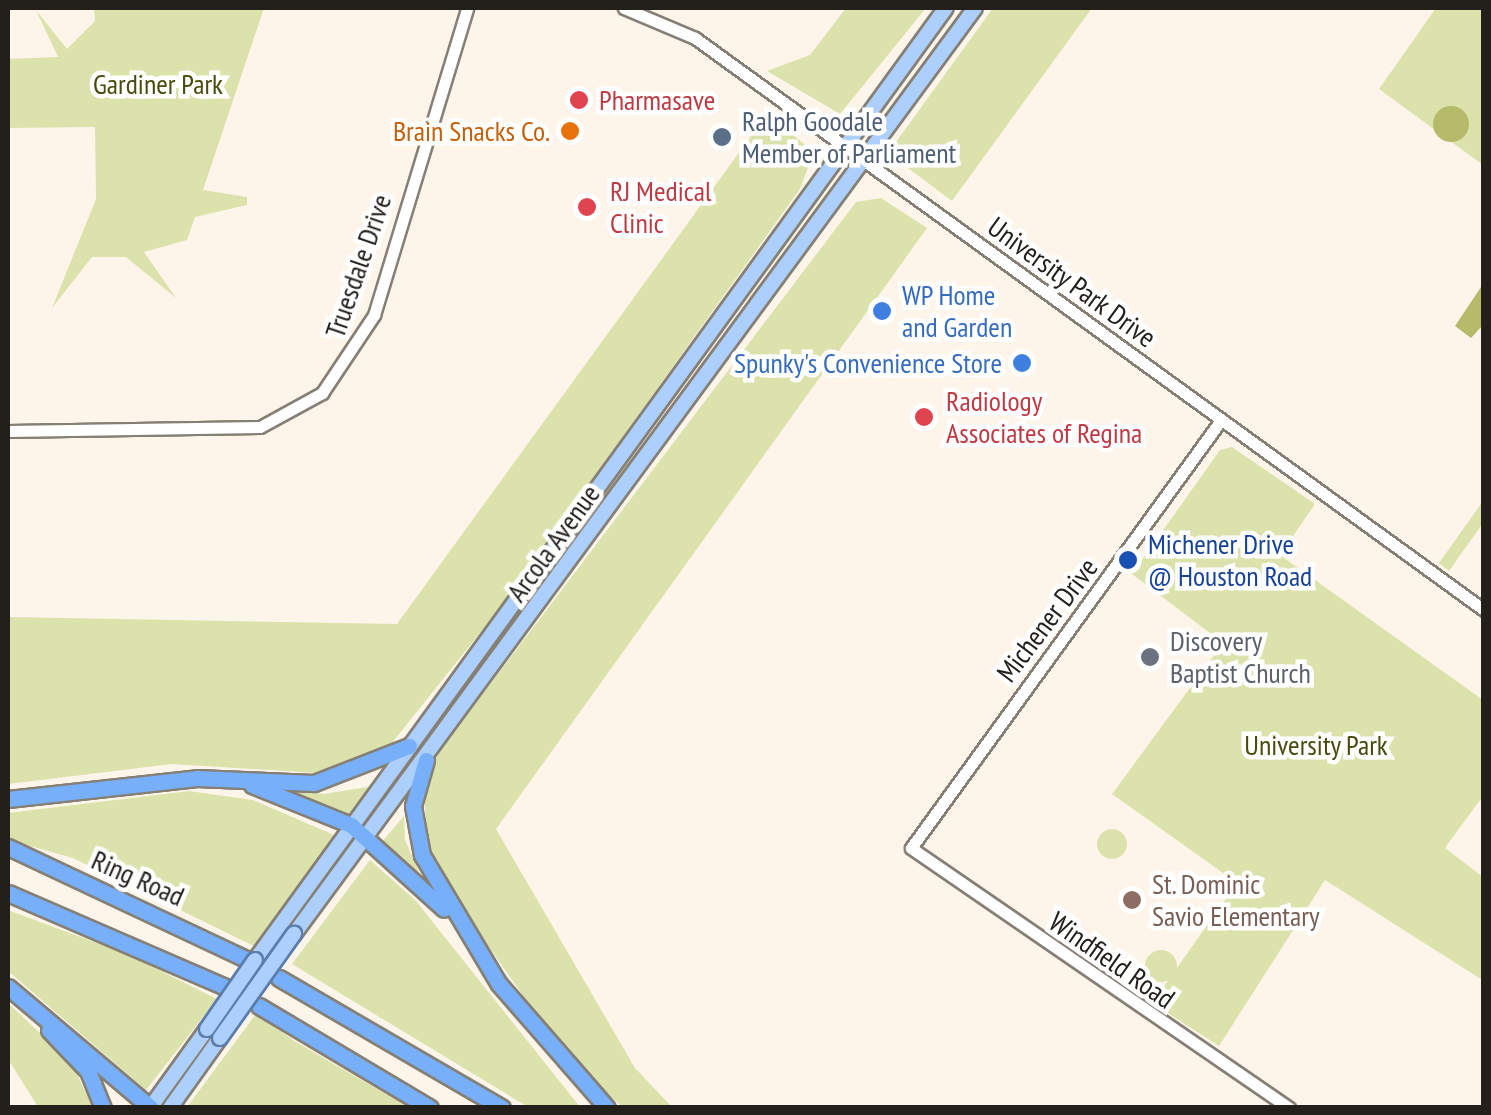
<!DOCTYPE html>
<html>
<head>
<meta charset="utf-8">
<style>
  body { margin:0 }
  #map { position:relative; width:1491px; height:1115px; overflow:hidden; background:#fdf5ea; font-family:"PT Sans Narrow",sans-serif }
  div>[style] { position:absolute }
  .green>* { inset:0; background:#dce2ab }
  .round { border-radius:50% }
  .forest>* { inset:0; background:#b5bb6a }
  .roads { filter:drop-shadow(2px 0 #867f75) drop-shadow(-2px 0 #867f75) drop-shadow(0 2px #867f75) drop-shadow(0 -2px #867f75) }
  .tertiary>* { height:11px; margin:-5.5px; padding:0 5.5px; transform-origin:5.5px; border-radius:5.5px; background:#fff }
  .primary>* { height:14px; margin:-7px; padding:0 7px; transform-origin:7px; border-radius:7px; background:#adcffb }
  .motorway>* { height:15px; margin:-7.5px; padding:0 7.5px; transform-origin:7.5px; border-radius:7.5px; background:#77aff9 }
  .bridges { filter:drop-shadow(2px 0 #5a7dac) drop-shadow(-2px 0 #5a7dac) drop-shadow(0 2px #5a7dac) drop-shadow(0 -2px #5a7dac) }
  .primary-bridge>* { height:14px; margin:-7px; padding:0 7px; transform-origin:7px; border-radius:7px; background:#adcffb }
  .dots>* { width:28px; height:28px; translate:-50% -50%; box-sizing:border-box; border:5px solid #fff; border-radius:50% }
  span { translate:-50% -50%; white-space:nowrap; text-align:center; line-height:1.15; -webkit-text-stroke:9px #fff; paint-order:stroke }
  .park-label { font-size:28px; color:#474b0b }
  .health-label { font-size:28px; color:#be3a42 }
  .left { translate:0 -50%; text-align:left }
  .service-label { font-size:28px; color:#4e5e75 }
  .food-label { font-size:28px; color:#c56008 }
  .right { translate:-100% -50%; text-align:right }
  .street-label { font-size:28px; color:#23201c }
  .shop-label { font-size:28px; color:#366cbe }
  .transit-label { font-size:28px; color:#164399 }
  .worship-label { font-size:28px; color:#5b616d }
  .education-label { font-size:28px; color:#785e54 }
  .frame { position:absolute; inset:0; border:10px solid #23201c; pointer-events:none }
</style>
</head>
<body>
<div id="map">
  <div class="green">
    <i style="clip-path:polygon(94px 8px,264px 8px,203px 190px,247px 197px,247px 205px,195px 217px,187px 240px,144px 252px,176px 298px,126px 257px,92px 257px,52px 308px,96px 199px,95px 127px,8px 128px,8px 59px,58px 57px,36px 10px,67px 49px,95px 21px)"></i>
    <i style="clip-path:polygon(846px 8px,926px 8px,840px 114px,767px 71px,810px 55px)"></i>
    <i style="clip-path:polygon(993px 8px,1092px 8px,952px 201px,888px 153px)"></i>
    <i style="clip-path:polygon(1436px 8px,1483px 8px,1483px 165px,1379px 89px)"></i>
    <i style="clip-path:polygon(767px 114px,814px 152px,800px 189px,503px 604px,392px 743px,333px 774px,172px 764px,8px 784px,8px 617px,397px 624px)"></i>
    <i style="clip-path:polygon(881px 198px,927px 228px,496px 829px,635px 1068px,672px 1107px,622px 1107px,556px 1043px,445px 884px,427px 840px,424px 789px,438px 753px,856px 202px)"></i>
    <i style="clip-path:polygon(1232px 447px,1315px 504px,1280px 555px,1483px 700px,1483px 796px,1445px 848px,1483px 877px,1484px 981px,1325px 880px,1219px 1046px,1152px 1003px,1237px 883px,1112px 794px,1223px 643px,1132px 574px,1220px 450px)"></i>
    <i style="clip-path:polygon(1483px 501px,1483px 523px,1449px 571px,1439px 563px)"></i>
    <i style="clip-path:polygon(373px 786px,347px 821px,288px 790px,324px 794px)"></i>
    <i style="clip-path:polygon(189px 791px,253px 800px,334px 835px,256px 947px,73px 858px,8px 840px,8px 813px)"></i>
    <i style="clip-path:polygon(404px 816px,405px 840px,419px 872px,380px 844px)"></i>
    <i class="round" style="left:1097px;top:829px;width:30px;height:30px"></i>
    <i style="clip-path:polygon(370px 860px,416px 901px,580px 1107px,528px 1107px,292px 964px)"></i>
    <i style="clip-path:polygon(8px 910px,129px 955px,217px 999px,146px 1090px,8px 971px)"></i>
    <i class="round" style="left:1145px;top:950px;width:32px;height:32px"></i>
    <i style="clip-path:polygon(8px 1003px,71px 1062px,93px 1107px,38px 1107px,8px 1059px)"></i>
    <i style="clip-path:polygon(256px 1014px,296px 1042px,408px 1107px,187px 1107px)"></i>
  </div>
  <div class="forest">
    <i class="round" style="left:1433px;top:106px;width:36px;height:36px"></i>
    <i style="clip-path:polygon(1483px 284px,1483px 325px,1471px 338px,1455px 326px)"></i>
  </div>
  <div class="roads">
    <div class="tertiary">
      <i style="left:624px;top:8px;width:77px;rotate:22.9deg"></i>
      <i style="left:695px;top:38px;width:975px;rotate:35.94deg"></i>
      <i style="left:1221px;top:420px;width:528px;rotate:125.92deg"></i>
      <i style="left:911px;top:848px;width:459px;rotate:34.5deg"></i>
      <i style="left:8px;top:431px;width:252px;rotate:-0.9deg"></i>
      <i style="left:260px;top:427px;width:71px;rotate:-28.7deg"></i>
      <i style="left:322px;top:393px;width:94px;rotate:-56.3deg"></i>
      <i style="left:374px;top:315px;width:321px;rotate:-73.1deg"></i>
    </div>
    <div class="primary">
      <i style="left:294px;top:934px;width:1149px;rotate:-53.67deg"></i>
      <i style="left:255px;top:960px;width:1176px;rotate:-54.03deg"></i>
      <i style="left:150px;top:1108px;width:97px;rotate:-54.2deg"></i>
      <i style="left:170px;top:1108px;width:86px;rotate:-54.5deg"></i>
    </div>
    <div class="motorway">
      <i style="left:426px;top:760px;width:48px;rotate:105.8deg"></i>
      <i style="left:413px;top:806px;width:50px;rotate:79.6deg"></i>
      <i style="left:422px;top:855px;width:150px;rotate:59.2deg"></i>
      <i style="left:499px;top:984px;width:164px;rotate:48.9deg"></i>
      <i style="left:252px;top:785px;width:107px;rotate:22deg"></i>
      <i style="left:351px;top:825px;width:125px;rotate:42.1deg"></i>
      <i style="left:8px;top:799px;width:190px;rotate:-6.3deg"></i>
      <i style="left:197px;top:778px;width:117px;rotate:2.4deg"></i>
      <i style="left:314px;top:783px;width:102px;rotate:-21.3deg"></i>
      <i style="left:8px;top:847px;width:263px;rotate:25.2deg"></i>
      <i style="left:8px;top:893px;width:236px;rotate:23.4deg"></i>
      <i style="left:279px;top:978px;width:258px;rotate:30.2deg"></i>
      <i style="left:8px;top:987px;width:187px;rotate:40.2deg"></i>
      <i style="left:259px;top:1006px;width:199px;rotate:30.8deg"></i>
      <i style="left:49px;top:1030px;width:57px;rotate:46.4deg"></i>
      <i style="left:88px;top:1071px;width:40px;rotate:68deg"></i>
    </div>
  </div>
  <div class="bridges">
    <div class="primary-bridge">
      <i style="left:207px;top:1029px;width:84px;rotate:-55.2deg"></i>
      <i style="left:220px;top:1038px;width:128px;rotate:-54.6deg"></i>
    </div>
  </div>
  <div class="dots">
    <i style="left:579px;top:100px;background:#e0444e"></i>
    <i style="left:570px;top:131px;background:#e8710a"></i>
    <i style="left:722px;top:137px;background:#5c6f8a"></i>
    <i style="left:587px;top:207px;background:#e0444e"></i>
    <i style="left:882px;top:311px;background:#3f7fe0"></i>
    <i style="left:1022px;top:363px;background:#3f7fe0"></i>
    <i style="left:924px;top:417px;background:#e0444e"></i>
    <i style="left:1128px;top:560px;background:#1a4fb4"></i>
    <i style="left:1150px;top:657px;background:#6b7280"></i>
    <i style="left:1132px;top:900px;background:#8d6e63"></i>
  </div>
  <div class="park-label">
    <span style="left:158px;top:84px">Gardiner Park</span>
    <span style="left:1316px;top:745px">University Park</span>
  </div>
  <div class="health-label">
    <span class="left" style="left:599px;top:100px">Pharmasave</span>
    <span class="left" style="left:610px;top:207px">RJ Medical<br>Clinic</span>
    <span class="left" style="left:946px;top:417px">Radiology<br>Associates of Regina</span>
  </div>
  <div class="service-label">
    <span class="left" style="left:742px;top:137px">Ralph Goodale<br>Member of Parliament</span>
  </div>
  <div class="food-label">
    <span class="right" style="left:550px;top:131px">Brain Snacks Co.</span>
  </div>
  <div class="street-label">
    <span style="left:358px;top:266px;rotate:-71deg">Truesdale Drive</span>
    <span style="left:1072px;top:282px;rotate:36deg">University Park Drive</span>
    <span style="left:553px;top:543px;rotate:-54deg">Arcola Avenue</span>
    <span style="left:1047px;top:620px;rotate:-53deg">Michener Drive</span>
    <span style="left:138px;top:878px;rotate:24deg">Ring Road</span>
    <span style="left:1112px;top:960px;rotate:35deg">Windfield Road</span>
  </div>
  <div class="shop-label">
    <span class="left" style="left:902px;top:311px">WP Home<br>and Garden</span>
    <span class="right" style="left:1002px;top:363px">Spunky's Convenience Store</span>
  </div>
  <div class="transit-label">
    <span class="left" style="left:1148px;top:560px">Michener Drive<br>@ Houston Road</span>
  </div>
  <div class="worship-label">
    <span class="left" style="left:1170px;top:657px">Discovery<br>Baptist Church</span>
  </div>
  <div class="education-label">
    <span class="left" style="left:1152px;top:900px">St. Dominic<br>Savio Elementary</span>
  </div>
  <div class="frame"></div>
</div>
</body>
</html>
